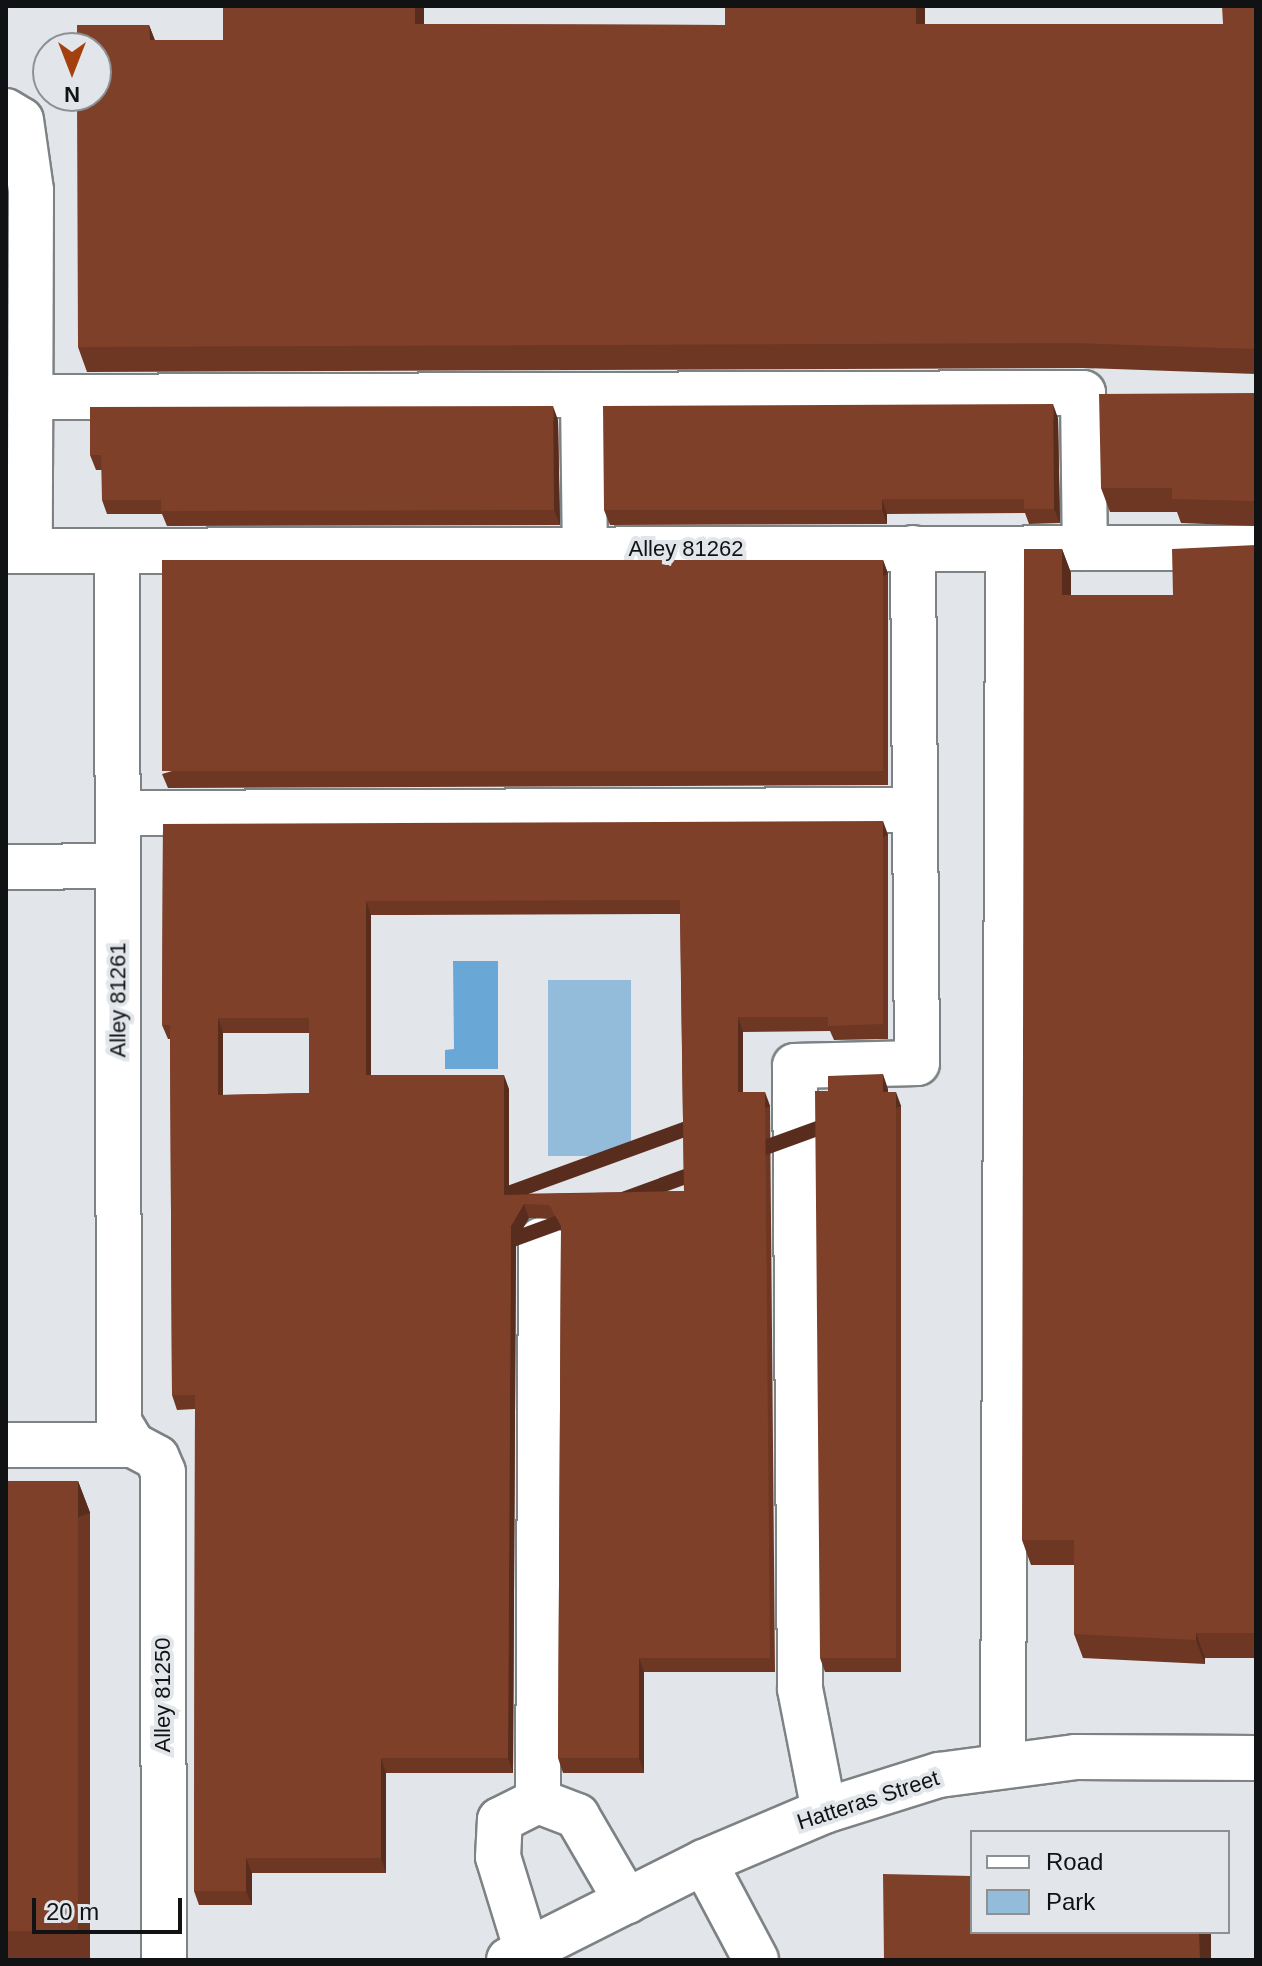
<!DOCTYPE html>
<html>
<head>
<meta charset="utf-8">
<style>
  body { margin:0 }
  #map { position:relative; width:1262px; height:1966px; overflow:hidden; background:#e2e6ea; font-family:Arial,sans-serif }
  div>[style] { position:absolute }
  .green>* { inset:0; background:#93bcdb; transform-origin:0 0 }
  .water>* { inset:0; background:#69a8d6 }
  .roads { filter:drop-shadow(2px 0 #7d8285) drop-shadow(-2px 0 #7d8285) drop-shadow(0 2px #7d8285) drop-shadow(0 -2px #7d8285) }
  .minor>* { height:44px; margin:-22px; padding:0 22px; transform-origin:22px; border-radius:22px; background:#fff }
  .wall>* { inset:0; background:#6d3723 }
  .shaded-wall>* { inset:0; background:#592d1d; transform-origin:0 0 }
  .building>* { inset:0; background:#7f4029; transform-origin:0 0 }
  span { translate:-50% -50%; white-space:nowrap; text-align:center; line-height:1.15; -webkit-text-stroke:8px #e2e6ea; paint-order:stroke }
  .street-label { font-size:22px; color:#111213 }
  .frame { position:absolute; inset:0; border:8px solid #111213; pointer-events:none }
  .legend { position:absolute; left:970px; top:1830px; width:260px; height:104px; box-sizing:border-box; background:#e2e6ea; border:2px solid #8e9194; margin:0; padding:10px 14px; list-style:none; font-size:24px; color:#111213 }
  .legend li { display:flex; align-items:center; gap:16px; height:40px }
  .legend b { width:40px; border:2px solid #8e9194 }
  .north { position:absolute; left:32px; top:32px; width:80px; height:80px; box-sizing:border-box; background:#e2e6ea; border:2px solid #8e9194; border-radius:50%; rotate:180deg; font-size:22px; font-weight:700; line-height:32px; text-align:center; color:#111213 }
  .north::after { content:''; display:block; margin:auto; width:28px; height:36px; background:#a43f10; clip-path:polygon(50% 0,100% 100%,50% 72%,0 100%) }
  .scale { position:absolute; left:32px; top:1898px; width:150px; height:36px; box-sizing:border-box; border:4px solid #111213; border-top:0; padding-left:10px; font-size:24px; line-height:28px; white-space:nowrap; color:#111213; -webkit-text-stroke:6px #e2e6ea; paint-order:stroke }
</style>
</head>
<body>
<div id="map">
  <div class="green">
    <i style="left:631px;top:980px;width:176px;height:83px;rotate:90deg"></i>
  </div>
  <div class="water">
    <i style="clip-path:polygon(453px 961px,498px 961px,498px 1069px,445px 1069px,445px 1050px,454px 1049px)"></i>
  </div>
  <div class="roads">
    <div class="minor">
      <i style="left:6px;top:111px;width:17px;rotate:31deg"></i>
      <i style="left:21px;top:120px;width:71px;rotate:81.9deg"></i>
      <i style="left:31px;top:190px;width:361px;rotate:90.2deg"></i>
      <i style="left:583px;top:395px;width:155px;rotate:89.3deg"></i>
      <i style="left:31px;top:397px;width:1052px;rotate:-0.22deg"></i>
      <i style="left:1083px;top:393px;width:155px;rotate:89.3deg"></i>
      <i style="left:6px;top:551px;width:1250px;rotate:-0.14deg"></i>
      <i style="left:117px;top:551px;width:871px;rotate:89.87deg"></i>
      <i style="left:119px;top:1422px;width:27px;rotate:59deg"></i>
      <i style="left:118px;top:813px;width:797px;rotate:-0.22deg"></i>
      <i style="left:6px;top:867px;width:112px;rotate:-0.5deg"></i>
      <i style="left:6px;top:1445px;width:127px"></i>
      <i style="left:133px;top:1445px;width:27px;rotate:28deg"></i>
      <i style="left:157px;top:1458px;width:15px;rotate:67deg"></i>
      <i style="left:163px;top:1472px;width:488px;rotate:89.9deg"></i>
      <i style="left:1003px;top:1763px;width:1214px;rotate:-89.76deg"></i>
      <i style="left:538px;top:1801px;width:561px;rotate:-89.69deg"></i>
      <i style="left:824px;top:1811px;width:124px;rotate:-101.1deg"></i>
      <i style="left:800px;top:1689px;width:623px;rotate:-90.46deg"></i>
      <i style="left:795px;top:1066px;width:122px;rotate:-1.4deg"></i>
      <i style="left:917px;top:1063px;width:515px;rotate:-90.45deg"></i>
      <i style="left:704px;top:1862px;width:111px;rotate:62deg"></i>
      <i style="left:527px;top:1951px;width:98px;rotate:-107.1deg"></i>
      <i style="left:498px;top:1857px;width:37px;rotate:-87deg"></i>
      <i style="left:500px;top:1820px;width:42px;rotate:-26.6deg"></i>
      <i style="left:538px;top:1801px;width:42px;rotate:21deg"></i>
      <i style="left:577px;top:1816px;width:99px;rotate:59.8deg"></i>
      <i style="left:509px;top:1960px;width:218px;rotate:-26.7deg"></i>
      <i style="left:704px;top:1862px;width:130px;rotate:-23deg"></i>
      <i style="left:824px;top:1811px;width:121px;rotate:-17.4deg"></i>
      <i style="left:939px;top:1775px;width:137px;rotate:-7.5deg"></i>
      <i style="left:1075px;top:1757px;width:181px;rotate:0.3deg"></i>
    </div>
  </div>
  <div class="wall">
    <i style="clip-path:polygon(223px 6px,424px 6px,424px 24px,725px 25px,1223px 24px,1256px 6px,1256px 374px,1083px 368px,87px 372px,78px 347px,149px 25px,155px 40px,223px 40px)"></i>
    <i style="clip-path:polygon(1256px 393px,1256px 526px,1181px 523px,1177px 512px,1110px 512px,1101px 488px)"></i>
    <i style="clip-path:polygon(1058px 418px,1060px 523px,1029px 524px,1025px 513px,887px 514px,887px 524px,610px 525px,604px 510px)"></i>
    <i style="clip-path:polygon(558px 420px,560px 525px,167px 526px,162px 514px,107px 514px,102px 500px,102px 470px,96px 470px,90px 455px)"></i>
    <i style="clip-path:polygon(1256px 545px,1256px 1658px,1205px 1658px,1205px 1664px,1083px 1658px,1074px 1634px,1074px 1565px,1031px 1565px,1022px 1540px,1062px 549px,1071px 573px,1071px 595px,1173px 595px)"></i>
    <i style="clip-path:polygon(883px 560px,888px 574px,888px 785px,168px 788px,162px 774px)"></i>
    <i style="clip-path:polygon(evenodd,163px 824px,888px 835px,888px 1039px,834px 1040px,830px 1031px,743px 1032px,743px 1092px,770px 1106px,775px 1672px,644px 1672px,644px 1773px,563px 1773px,558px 1758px,561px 1231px,554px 1219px,529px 1218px,516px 1240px,513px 1773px,386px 1773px,386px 1873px,252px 1873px,252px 1905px,199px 1905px,194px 1891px,195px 1409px,177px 1410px,172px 1395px,170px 1039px,168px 1039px,162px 1025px,163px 824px,680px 914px,684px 1191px,509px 1194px,509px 1089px,371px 1075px,371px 915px,680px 914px,163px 824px,223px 1033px,309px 1033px,309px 1093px,223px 1095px,223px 1033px)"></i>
    <i style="clip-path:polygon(888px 1089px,888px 1092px,901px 1106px,901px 1672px,825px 1672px,820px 1658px)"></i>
    <i style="clip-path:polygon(6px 1481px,78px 1481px,90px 1513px,90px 1960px,6px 1960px)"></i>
  </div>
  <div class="shaded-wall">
    <i style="clip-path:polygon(415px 6px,424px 6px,424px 49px,415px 24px)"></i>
    <i style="clip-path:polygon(916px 6px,925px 6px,925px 49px,916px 24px)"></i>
    <i style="clip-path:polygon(149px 25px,158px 50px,150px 40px)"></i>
    <i style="clip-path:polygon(1053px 404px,1058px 418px,1060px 523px,1054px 509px)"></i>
    <i style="clip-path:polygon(553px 406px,558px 420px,560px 525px,554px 510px)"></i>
    <i style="clip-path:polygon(882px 499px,887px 514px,887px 524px,882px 510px)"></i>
    <i style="clip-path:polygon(1062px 549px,1071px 573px,1071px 620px,1062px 595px)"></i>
    <i style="left:883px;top:560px;width:15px;height:211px;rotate:70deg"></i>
    <i style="left:883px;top:821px;width:15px;height:203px;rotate:70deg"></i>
    <i style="clip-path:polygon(366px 901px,371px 915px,371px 1089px,366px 1075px)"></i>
    <i style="clip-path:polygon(738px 1017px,743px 1032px,743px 1106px,738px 1092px)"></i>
    <i style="clip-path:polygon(218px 1018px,223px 1033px,223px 1109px,218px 1095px)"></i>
    <i style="clip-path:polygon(883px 1074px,888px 1089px,888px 1106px,883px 1092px)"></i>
    <i style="clip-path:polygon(504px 1075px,509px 1089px,509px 1209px,504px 1195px)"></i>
    <i style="left:765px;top:1092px;width:15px;height:566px;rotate:70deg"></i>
    <i style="left:896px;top:1092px;width:15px;height:566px;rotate:70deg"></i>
    <i style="clip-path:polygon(524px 1204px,529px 1218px,516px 1240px,513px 1773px,508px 1758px,511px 1226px)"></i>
    <i style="left:78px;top:1481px;width:34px;height:450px;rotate:69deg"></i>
    <i style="clip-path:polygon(1196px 1633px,1205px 1658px,1205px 1664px,1196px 1640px)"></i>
    <i style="clip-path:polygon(639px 1658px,644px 1672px,644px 1773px,639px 1758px)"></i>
    <i style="clip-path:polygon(381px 1758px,386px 1773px,386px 1873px,381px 1858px)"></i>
    <i style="clip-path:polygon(246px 1858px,252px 1873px,252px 1905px,246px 1891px)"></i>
    <i style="left:1199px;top:1932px;width:12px;height:28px"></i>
  </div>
  <div class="building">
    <i style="clip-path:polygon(223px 6px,415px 6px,415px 24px,725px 25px,725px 6px,916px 6px,916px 24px,1223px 24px,1222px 6px,1256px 6px,1256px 349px,1074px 343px,78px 347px,77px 96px,96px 96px,96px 48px,77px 48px,77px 25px,149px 25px,150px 40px,223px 40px)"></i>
    <i style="clip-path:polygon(1256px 393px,1256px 501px,1172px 499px,1172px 488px,1101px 488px,1099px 394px)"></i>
    <i style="clip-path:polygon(1053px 404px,1054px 509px,1024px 509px,1024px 499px,882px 499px,882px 510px,604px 510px,603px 406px)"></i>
    <i style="clip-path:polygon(553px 406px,554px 510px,161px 511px,161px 500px,102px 500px,101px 455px,90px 455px,90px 407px)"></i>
    <i style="clip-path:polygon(1256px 545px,1256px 1633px,1196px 1633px,1196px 1640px,1074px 1634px,1074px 1540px,1022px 1540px,1024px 549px,1062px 549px,1062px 595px,1173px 595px,1172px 549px)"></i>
    <i style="left:883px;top:560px;width:211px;height:721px;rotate:90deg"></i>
    <i style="clip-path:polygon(evenodd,883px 821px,883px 1024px,828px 1026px,828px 1017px,738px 1017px,738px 1092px,765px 1092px,770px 1658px,639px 1658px,639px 1758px,558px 1758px,561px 1226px,549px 1205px,524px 1204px,511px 1226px,508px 1758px,381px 1758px,381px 1858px,246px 1858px,246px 1891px,194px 1891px,195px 1395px,172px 1395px,170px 1025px,162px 1025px,163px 824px,883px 821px,680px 900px,684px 1191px,504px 1195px,504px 1075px,366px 1075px,366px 901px,680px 900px,883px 821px,218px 1018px,309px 1018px,309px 1093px,218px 1095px,218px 1018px)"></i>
    <i style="clip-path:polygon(883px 1074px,883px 1092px,896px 1092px,896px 1658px,820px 1658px,815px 1091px,828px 1091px,828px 1076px)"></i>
    <i style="left:6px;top:1481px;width:72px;height:450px"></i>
    <i style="clip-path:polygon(883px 1874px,972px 1876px,972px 1932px,1199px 1932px,1200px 1960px,884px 1960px)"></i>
  </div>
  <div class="street-label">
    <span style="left:686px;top:549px">Alley 81262</span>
    <span style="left:118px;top:1000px;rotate:-90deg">Alley 81261</span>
    <span style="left:163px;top:1695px;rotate:-90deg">Alley 81250</span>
    <span style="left:868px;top:1800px;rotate:-18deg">Hatteras Street</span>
  </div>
  <div class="frame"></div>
  <ul class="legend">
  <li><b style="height:10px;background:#fff"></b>Road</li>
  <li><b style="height:22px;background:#93bcdb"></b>Park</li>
  </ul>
  <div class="north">N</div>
  <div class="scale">20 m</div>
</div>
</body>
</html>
